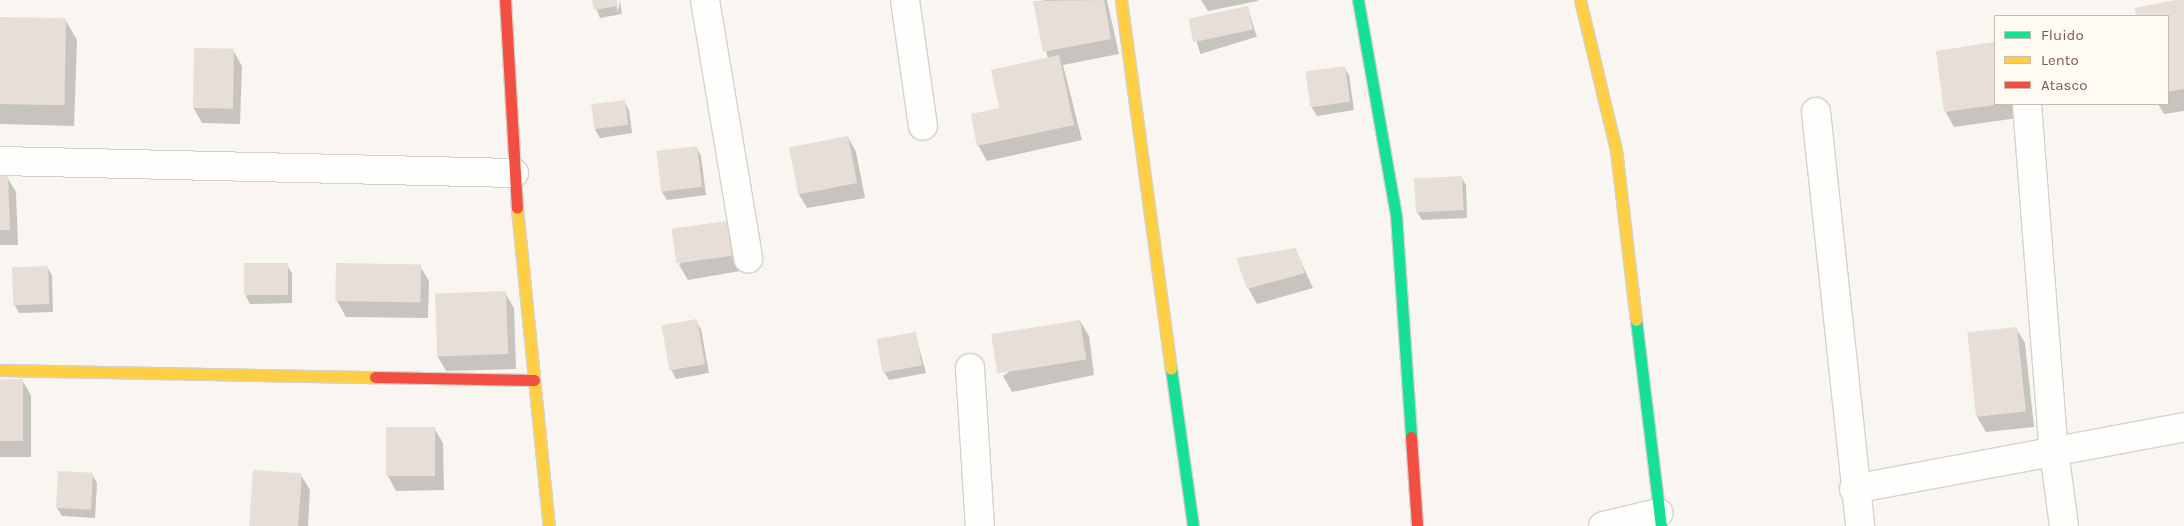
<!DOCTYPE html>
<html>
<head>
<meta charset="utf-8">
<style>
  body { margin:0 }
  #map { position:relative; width:2184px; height:526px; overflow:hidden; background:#f9f5f0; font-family:Karla,sans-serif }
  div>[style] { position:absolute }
  .shadow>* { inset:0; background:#0003; transform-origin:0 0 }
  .building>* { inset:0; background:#e6ded7; transform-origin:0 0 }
  .roads { filter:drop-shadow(1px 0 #d7d1cb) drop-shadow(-1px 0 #d7d1cb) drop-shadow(0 1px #d7d1cb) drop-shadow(0 -1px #d7d1cb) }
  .street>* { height:28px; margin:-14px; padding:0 14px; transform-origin:14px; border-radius:14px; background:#fefefd }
  .fast>* { height:11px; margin:-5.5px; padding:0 5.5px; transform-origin:5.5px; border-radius:5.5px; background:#16e098 }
  .slow>* { height:11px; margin:-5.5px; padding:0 5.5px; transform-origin:5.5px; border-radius:5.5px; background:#ffcf43 }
  .jam>* { height:11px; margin:-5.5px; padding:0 5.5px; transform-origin:5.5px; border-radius:5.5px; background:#f24e42 }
  span { translate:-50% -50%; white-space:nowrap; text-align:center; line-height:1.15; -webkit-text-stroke:4px #fffaf3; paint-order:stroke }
  .legend { position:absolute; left:1994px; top:15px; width:175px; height:90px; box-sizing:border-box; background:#fffaf3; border:1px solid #cabbb1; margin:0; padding:6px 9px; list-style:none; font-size:15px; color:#7a5c4d }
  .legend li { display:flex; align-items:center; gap:10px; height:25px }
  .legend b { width:25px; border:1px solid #cabbb1 }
</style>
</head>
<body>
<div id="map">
  <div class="shadow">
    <i style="clip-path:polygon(593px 0,616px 0,618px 12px,620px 0,622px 14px,600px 18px)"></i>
    <i style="clip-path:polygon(1045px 0,1107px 0,1119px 54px,1063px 65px,1082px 140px,987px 161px,978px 145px,1001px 109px,1048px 59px,1035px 2px)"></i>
    <i style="clip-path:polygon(1201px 0,1258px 0,1258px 1px,1208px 11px)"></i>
    <i style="clip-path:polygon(2184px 0,2184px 111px,2164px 114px,2158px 104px,2168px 104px,2168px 16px,2138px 16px,2136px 9px)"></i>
    <i style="left:1248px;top:8px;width:30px;height:59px;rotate:73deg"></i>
    <i style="clip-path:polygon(0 18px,65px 19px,77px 40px,74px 126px,0 124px)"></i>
    <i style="clip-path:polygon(1995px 44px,1995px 104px,2031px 104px,2032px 116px,1954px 127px,1945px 111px,1938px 52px)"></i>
    <i style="clip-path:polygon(233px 50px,242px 66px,240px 124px,202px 123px,193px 107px)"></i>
    <i style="clip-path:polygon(1344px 67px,1349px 75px,1354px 110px,1317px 116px,1312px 108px,1306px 73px)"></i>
    <i style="clip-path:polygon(624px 101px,629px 110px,632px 133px,600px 138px,595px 130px)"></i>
    <i style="clip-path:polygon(848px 137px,856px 152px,865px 198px,807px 208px,798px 193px)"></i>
    <i style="clip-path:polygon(697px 148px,701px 156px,706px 195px,667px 200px,662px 192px)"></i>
    <i style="clip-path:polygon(0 177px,7px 177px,16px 192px,18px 245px,0 245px)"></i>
    <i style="clip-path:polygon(1461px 177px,1466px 185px,1467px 218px,1422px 220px,1417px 212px)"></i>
    <i style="clip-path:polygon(726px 222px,735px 237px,740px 271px,688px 280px,679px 265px)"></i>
    <i style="clip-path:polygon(1295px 249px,1313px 288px,1257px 304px,1248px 288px)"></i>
    <i style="clip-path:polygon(338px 264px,420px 266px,429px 281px,428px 318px,346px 317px,337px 301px)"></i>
    <i style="clip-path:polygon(287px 265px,292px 273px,292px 303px,250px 304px,246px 296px)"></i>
    <i style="clip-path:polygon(47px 267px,52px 275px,53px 312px,19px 313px,14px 304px)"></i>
    <i style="clip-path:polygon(505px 293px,514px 308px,516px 369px,446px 371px,437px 355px)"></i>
    <i style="clip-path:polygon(696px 321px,701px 329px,709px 373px,676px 379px,672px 371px)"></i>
    <i style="clip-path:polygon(1080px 321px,1089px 336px,1094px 375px,1012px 392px,1003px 376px)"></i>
    <i style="clip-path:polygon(2016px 328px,2025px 343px,2034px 427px,1986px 432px,1977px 417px)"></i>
    <i style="clip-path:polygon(915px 333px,926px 373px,889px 380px,884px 372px,878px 340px)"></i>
    <i style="clip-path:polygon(0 380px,22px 380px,31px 395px,31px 457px,0 457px)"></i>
    <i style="clip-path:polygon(434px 428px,443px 443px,444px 490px,396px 491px,388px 476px)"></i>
    <i style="clip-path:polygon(92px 474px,97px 483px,95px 518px,62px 516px,57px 508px)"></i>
    <i style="clip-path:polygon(301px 475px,310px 490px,308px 526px,251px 526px)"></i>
  </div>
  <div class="building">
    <i style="clip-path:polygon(592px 0,617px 0,618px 6px,594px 10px)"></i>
    <i style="clip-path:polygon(1104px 0,1111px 39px,1043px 52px,1033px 1px)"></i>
    <i style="clip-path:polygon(2176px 0,2184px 0,2184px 89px,2168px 92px,2168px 16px,2136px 16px,2135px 8px)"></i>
    <i style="left:1248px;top:6px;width:24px;height:61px;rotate:78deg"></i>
    <i style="left:0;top:17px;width:66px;height:87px;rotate:1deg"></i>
    <i style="clip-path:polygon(1995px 42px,1995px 105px,1944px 112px,1936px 51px)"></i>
    <i style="left:194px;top:48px;width:40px;height:60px;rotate:1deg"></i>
    <i style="clip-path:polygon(1059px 55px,1074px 125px,977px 146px,971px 114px,999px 108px,991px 70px)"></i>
    <i style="left:1345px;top:66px;width:36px;height:40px;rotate:82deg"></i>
    <i style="left:625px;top:100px;width:25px;height:34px;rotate:83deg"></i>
    <i style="left:848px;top:136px;width:48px;height:60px;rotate:79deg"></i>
    <i style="left:697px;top:146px;width:41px;height:41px;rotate:83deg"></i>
    <i style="clip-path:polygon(8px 175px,10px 230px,0 230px,0 176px)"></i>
    <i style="left:1462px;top:176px;width:34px;height:48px;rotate:87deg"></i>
    <i style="left:727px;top:221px;width:35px;height:56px;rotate:82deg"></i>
    <i style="clip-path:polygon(1296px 248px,1305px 273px,1247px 289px,1236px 258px)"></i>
    <i style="left:288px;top:263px;width:32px;height:44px;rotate:90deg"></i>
    <i style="left:336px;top:263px;width:85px;height:38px;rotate:1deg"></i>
    <i style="left:48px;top:266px;width:38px;height:36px;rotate:88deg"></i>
    <i style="left:506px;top:291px;width:63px;height:71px;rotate:88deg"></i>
    <i style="left:697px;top:319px;width:46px;height:36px;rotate:80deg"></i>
    <i style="left:1080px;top:320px;width:40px;height:90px;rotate:81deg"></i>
    <i style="left:2017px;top:327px;width:85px;height:50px;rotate:84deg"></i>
    <i style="left:916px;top:332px;width:34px;height:40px;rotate:80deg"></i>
    <i style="left:0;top:379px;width:23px;height:62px"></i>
    <i style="left:386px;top:427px;width:49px;height:49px"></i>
    <i style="left:253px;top:470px;width:49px;height:56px;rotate:4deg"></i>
    <i style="left:58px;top:471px;width:35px;height:37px;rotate:3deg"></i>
  </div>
  <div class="roads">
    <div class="street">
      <i style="left:705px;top:0;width:262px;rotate:80.5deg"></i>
      <i style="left:905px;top:0;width:127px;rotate:81.9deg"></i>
      <i style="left:2027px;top:104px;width:348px;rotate:85.6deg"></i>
      <i style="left:2054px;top:451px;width:76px;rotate:82.4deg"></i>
      <i style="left:1816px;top:112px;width:416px;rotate:83.9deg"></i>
      <i style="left:0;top:161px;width:514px;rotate:1.34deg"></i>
      <i style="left:970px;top:368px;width:158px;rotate:86.4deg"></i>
      <i style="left:1854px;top:489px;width:336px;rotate:-10.6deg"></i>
      <i style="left:1603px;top:526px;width:57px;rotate:-13.3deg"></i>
    </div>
    <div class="fast">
      <i style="left:1358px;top:0;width:218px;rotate:80deg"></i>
      <i style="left:1396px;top:215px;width:223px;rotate:86.1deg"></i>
      <i style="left:1636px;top:320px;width:208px;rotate:83.1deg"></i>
      <i style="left:1171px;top:369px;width:159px;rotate:82deg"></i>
    </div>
    <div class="slow">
      <i style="left:1121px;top:0;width:372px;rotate:82.3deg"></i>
      <i style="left:1580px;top:0;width:154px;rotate:76.5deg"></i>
      <i style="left:1616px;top:150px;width:171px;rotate:83.3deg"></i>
      <i style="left:517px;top:208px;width:320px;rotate:84.3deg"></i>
      <i style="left:0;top:370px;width:375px;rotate:1.1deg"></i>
    </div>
    <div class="jam">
      <i style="left:505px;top:0;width:208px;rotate:86.7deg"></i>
      <i style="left:375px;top:377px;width:159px;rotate:1.1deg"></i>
      <i style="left:1411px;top:437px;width:89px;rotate:86.1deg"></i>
    </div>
  </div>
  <ul class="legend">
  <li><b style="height:6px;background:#16e098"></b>Fluido</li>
  <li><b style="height:6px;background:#ffcf43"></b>Lento</li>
  <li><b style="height:6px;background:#f24e42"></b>Atasco</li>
  </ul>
</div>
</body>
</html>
